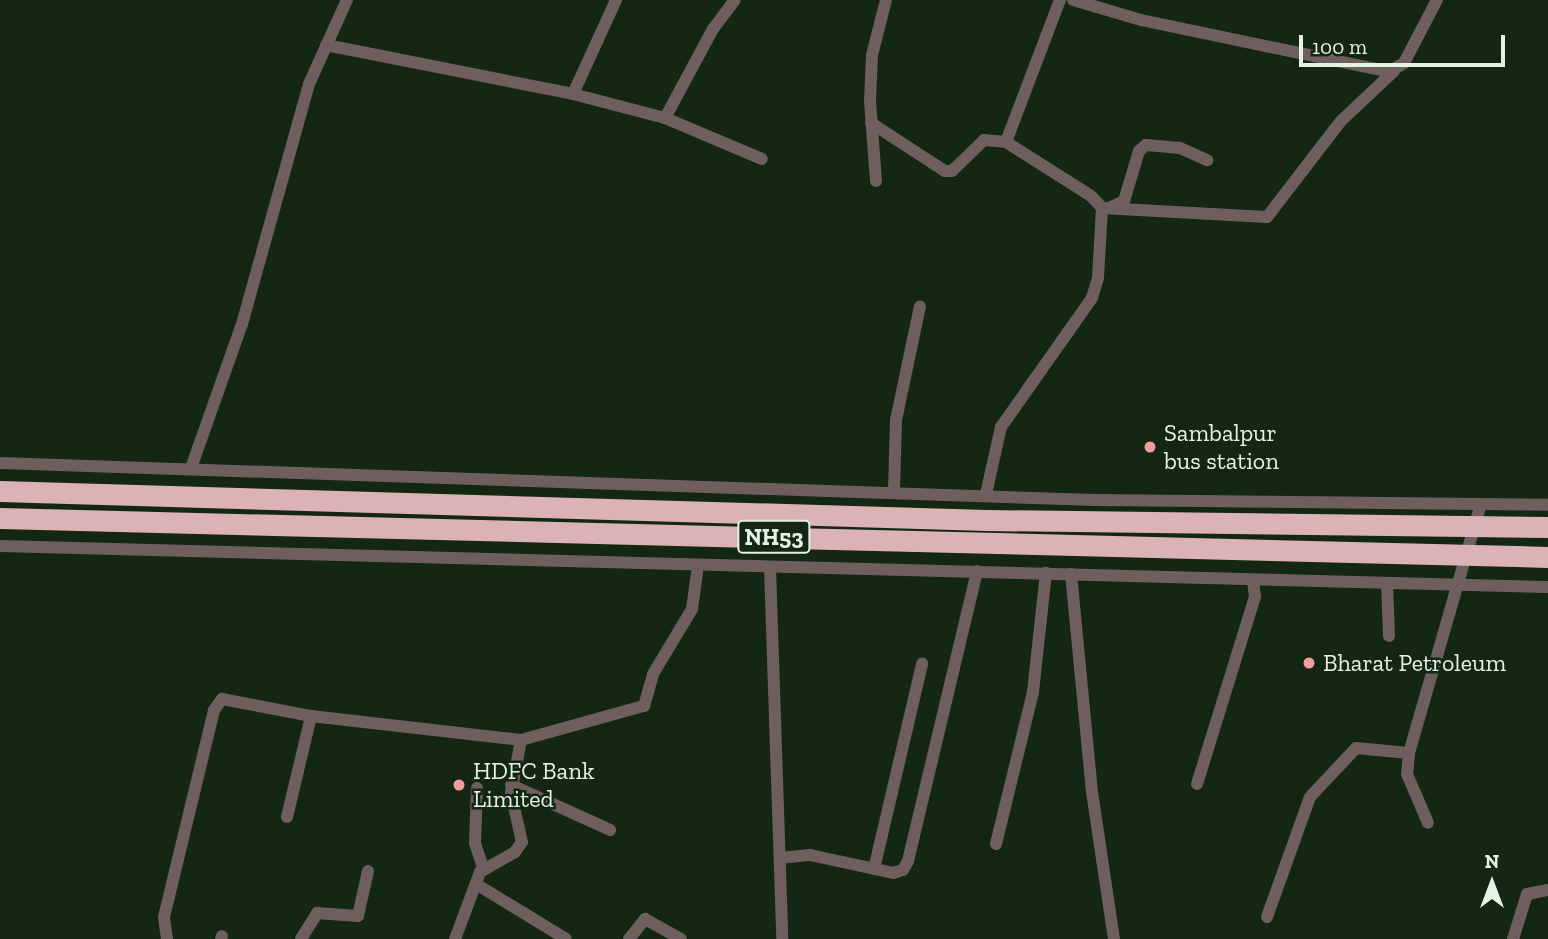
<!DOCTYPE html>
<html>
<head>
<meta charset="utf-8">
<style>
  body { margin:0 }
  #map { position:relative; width:1548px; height:939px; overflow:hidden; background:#132713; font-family:"Zilla Slab",serif }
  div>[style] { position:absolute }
  .street>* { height:12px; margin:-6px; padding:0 6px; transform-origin:6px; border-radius:6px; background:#6e5e5e }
  .highway>* { height:21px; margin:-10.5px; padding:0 10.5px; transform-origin:10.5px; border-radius:10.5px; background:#dbb3b4 }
  .dots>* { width:19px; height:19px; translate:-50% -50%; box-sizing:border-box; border:4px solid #132713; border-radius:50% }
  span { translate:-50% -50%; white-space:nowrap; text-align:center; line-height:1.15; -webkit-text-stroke:5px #132713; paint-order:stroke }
  .shield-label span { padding:2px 5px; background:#132713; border:2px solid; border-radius:5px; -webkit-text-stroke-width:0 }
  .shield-label { font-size:23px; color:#e5f2e4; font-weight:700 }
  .poi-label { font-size:24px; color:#e5f2e4 }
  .left { translate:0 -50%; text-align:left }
  .north { position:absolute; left:1457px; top:848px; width:70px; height:70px; -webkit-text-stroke:5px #132713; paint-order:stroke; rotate:0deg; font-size:19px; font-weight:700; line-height:28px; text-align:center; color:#e5f2e4 }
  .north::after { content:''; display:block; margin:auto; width:24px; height:32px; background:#e5f2e4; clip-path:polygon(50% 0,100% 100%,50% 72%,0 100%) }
  .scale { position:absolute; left:1299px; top:35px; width:206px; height:32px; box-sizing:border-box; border:4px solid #e5f2e4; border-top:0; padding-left:9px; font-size:21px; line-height:24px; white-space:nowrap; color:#e5f2e4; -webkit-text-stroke:5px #132713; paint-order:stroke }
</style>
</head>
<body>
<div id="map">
  <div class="street">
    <i style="left:1073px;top:0;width:71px;rotate:16.4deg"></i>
    <i style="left:1141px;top:20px;width:253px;rotate:11.8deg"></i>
    <i style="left:1389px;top:72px;width:17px;rotate:-31deg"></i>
    <i style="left:1404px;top:63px;width:71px;rotate:-62.4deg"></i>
    <i style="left:326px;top:45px;width:252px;rotate:11.2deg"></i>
    <i style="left:573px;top:94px;width:95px;rotate:14.6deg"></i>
    <i style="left:665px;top:118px;width:105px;rotate:22.9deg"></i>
    <i style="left:573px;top:94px;width:103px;rotate:-65.4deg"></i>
    <i style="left:665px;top:118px;width:101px;rotate:-61.7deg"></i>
    <i style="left:713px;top:29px;width:36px;rotate:-53deg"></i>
    <i style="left:871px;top:123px;width:88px;rotate:33deg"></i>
    <i style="left:945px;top:171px;width:7px"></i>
    <i style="left:952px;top:171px;width:45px;rotate:-44.1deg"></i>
    <i style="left:984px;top:140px;width:22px;rotate:5deg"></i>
    <i style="left:1006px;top:142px;width:101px;rotate:32.4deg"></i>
    <i style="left:1091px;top:196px;width:16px;rotate:47deg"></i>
    <i style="left:1102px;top:208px;width:70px;rotate:93.3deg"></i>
    <i style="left:1098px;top:278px;width:21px;rotate:107deg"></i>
    <i style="left:1092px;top:298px;width:158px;rotate:125.2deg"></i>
    <i style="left:1001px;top:427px;width:69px;rotate:102.6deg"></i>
    <i style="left:1006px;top:142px;width:152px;rotate:-69.2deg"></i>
    <i style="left:876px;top:181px;width:80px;rotate:-94.3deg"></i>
    <i style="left:870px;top:101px;width:46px;rotate:-87.5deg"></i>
    <i style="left:872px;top:55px;width:57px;rotate:-75.7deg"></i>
    <i style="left:1102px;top:208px;width:165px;rotate:3.1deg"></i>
    <i style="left:1267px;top:217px;width:121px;rotate:-52.4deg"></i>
    <i style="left:1341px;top:121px;width:73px;rotate:-43.3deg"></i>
    <i style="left:1109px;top:208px;width:17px;rotate:-25deg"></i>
    <i style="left:1124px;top:201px;width:52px;rotate:-73.3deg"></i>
    <i style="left:1139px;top:151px;width:9px;rotate:-41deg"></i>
    <i style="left:1146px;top:145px;width:34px;rotate:5deg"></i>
    <i style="left:1180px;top:148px;width:30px;rotate:24deg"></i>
    <i style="left:0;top:463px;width:1096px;rotate:1.94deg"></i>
    <i style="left:1095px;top:500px;width:453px;rotate:0.6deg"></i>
    <i style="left:191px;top:468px;width:153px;rotate:-70.5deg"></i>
    <i style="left:242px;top:324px;width:249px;rotate:-74.4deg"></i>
    <i style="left:309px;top:84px;width:92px;rotate:-65.7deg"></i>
    <i style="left:894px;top:491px;width:71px;rotate:-88.4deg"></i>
    <i style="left:896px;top:420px;width:116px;rotate:-78.1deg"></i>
    <i style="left:0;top:546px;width:1549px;rotate:1.52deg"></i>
    <i style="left:770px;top:568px;width:371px;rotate:88.1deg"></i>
    <i style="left:1071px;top:574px;width:219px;rotate:84.5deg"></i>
    <i style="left:1092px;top:792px;width:149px;rotate:81.5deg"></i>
    <i style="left:1387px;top:583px;width:53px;rotate:87.8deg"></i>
    <i style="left:1409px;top:753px;width:21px;rotate:95deg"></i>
    <i style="left:1407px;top:774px;width:53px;rotate:66.8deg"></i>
    <i style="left:1197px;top:784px;width:196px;rotate:-72.8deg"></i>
    <i style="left:1255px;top:597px;width:17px;rotate:-97deg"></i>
    <i style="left:511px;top:785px;width:109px;rotate:24.4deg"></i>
    <i style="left:477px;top:788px;width:55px;rotate:92.1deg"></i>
    <i style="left:475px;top:843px;width:26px;rotate:72deg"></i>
    <i style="left:287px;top:817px;width:104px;rotate:-76.6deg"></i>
    <i style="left:996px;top:844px;width:156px;rotate:-76.3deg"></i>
    <i style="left:1033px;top:692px;width:120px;rotate:-83.8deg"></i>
    <i style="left:780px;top:858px;width:30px;rotate:-6deg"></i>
    <i style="left:810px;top:855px;width:85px;rotate:12.2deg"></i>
    <i style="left:893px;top:873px;width:10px;rotate:-17deg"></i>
    <i style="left:903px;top:870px;width:10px;rotate:-61deg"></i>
    <i style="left:908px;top:861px;width:298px;rotate:-76.6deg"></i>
    <i style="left:874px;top:869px;width:211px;rotate:-76.8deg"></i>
    <i style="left:476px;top:884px;width:105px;rotate:31.4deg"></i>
    <i style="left:1267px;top:917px;width:127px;rotate:-70.3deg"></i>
    <i style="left:1310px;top:797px;width:67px;rotate:-46.8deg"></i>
    <i style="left:1356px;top:748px;width:53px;rotate:5.4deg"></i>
    <i style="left:1409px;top:753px;width:259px;rotate:-73.9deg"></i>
    <i style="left:167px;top:939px;width:22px;rotate:-98deg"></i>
    <i style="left:164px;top:917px;width:213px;rotate:-76.4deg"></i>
    <i style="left:214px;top:710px;width:14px;rotate:-54deg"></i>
    <i style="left:222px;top:699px;width:91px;rotate:10.8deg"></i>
    <i style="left:311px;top:716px;width:211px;rotate:6.5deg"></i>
    <i style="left:221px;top:939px;width:3px;rotate:-72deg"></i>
    <i style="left:301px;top:939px;width:31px;rotate:-58deg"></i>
    <i style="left:317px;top:913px;width:41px;rotate:4.2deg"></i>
    <i style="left:358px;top:916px;width:46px;rotate:-77.5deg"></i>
    <i style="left:455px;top:939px;width:72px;rotate:-69.5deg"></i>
    <i style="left:480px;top:872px;width:40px;rotate:-29.7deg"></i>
    <i style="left:515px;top:852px;width:12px;rotate:-55deg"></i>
    <i style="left:522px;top:842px;width:50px;rotate:-102.7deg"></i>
    <i style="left:511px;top:793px;width:54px;rotate:-79.3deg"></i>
    <i style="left:521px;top:740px;width:128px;rotate:-15.5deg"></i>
    <i style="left:644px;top:706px;width:33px;rotate:-74deg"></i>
    <i style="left:653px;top:674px;width:76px;rotate:-59deg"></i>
    <i style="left:692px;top:609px;width:44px;rotate:-82.2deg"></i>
    <i style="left:629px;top:939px;width:26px;rotate:-51deg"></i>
    <i style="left:645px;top:919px;width:41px;rotate:29.1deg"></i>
    <i style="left:1513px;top:939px;width:47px;rotate:-72.7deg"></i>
    <i style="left:1527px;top:894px;width:21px;rotate:-11deg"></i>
  </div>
  <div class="highway">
    <i style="left:0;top:491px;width:986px;rotate:1.68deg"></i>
    <i style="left:986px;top:520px;width:562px;rotate:0.71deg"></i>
    <i style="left:0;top:518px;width:1548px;rotate:1.44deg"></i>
  </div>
  <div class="dots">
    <i style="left:1150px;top:447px;background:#f49b9f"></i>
    <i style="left:1309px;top:663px;background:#f49b9f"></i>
    <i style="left:459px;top:785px;background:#f49b9f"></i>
  </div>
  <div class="shield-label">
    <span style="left:774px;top:537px">NH53</span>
  </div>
  <div class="poi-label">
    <span class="left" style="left:1164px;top:447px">Sambalpur<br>bus station</span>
    <span class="left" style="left:1323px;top:663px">Bharat Petroleum</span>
    <span class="left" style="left:473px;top:785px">HDFC Bank<br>Limited</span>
  </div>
  <div class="north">N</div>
  <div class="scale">100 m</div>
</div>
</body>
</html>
